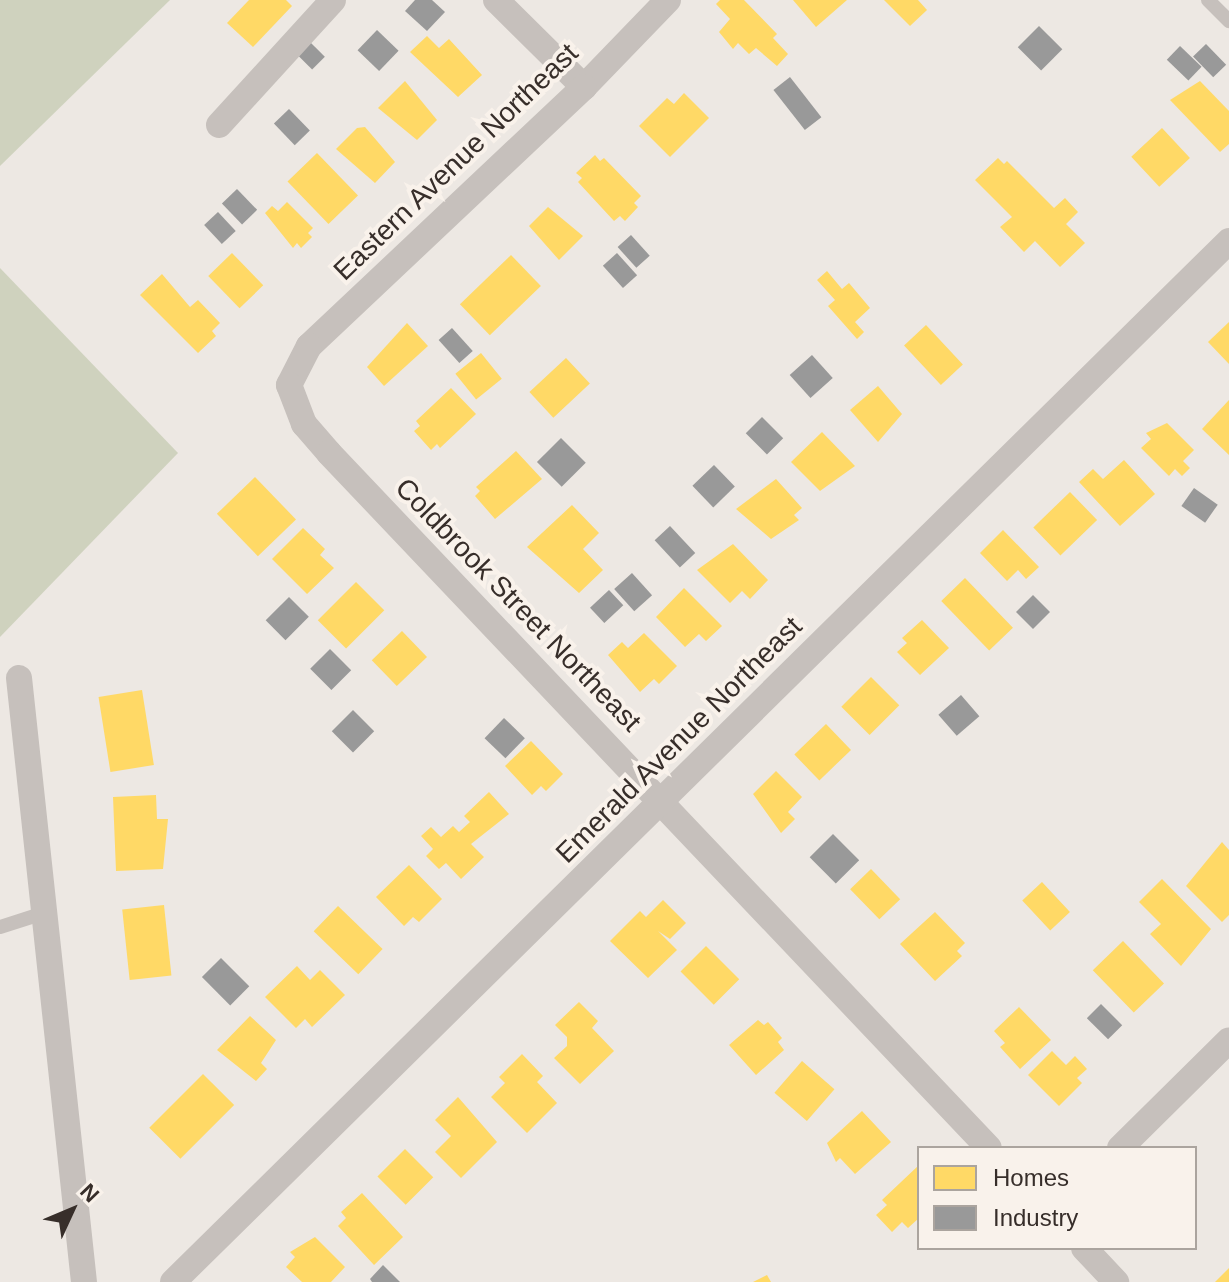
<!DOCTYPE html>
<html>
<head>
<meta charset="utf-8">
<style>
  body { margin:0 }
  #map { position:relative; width:1229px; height:1282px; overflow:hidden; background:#ede8e3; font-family:Arial,sans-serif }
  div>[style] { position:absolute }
  .green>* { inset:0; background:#cfd2be }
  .homes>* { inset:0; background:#ffd966; transform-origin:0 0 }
  .industry>* { inset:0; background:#999; transform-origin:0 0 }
  .lane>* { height:14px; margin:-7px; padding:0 7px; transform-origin:7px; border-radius:7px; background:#c6c0bc }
  .street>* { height:26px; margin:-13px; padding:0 13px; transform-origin:13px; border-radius:13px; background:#c6c0bc }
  span { translate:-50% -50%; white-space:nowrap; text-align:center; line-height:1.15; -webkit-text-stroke:8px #f9f2eb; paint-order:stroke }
  .street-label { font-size:28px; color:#372e2a }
  .legend { position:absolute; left:917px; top:1146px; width:280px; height:104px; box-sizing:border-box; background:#f9f2eb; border:2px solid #aba49e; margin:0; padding:10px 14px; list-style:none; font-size:24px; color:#372e2a }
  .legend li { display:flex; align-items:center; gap:16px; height:40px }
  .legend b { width:40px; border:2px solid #aba49e }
  .north { position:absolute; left:32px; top:1170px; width:80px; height:80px; -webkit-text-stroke:6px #f9f2eb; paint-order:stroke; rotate:46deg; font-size:22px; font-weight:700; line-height:32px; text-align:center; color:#372e2a }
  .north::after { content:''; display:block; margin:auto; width:28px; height:36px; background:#372e2a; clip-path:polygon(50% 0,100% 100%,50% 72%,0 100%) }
</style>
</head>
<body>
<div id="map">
  <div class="green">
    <i style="clip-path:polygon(0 0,170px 0,0 166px)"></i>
    <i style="clip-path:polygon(0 268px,178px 453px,0 637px)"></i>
  </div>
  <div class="homes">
    <i style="clip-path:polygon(249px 0,286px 0,292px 6px,253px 47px,227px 23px)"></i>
    <i style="clip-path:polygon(720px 0,744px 0,777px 34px,773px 38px,788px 54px,777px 66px,756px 48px,749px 54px,738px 43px,733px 49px,719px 32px,730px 19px,716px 4px)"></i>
    <i style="clip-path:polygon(793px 0,847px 0,816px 27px)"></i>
    <i style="clip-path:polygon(884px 0,918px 0,927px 10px,910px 26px)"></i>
    <i style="clip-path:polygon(427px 36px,439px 48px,449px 39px,482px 75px,458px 97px,410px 52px)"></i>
    <i style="clip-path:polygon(405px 81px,437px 120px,417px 140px,378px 108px)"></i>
    <i style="clip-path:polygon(1200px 81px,1229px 111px,1229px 144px,1220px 152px,1170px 100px)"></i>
    <i style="clip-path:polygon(684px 93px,709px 118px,670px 157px,639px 126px,667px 98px,674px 104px)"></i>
    <i style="clip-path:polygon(365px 127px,395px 162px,375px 183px,336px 149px,357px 128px)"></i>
    <i style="left:1162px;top:128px;width:41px;height:42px;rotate:47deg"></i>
    <i style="left:317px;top:153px;width:59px;height:41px;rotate:46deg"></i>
    <i style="clip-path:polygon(595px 155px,600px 161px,604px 158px,641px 196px,634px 203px,638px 207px,625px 221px,620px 216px,614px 221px,578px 182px,582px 178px,576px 173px)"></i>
    <i style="clip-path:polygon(998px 158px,1004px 164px,1007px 161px,1054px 208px,1065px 198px,1078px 212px,1066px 224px,1085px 243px,1060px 267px,1035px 241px,1024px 252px,1000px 227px,1012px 217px,975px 180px)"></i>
    <i style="clip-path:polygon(287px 202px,313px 228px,308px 233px,312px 237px,301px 248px,297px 243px,293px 248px,265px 213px,272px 206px,278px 211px)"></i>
    <i style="clip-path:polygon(548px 207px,583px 236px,559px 260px,529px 226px)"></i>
    <i style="left:232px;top:253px;width:45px;height:33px;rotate:46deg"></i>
    <i style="left:511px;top:255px;width:43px;height:71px;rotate:46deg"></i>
    <i style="clip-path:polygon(827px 271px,842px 289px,849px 283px,870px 308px,855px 322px,864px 332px,857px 339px,828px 306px,835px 300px,817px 280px)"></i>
    <i style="clip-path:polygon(162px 274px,190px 307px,198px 300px,220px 323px,212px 331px,216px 336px,198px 353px,140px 295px)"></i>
    <i style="clip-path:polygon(1229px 322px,1229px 364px,1208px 342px)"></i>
    <i style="clip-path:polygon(407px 323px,428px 346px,384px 386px,367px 367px)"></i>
    <i style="left:926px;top:325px;width:54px;height:30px;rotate:47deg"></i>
    <i style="left:481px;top:353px;width:33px;height:33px;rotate:51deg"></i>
    <i style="left:566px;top:358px;width:35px;height:50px;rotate:47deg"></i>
    <i style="clip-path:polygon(878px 386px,902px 414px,878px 442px,850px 410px)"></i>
    <i style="clip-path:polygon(451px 388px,476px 414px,440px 448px,437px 444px,431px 450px,414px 431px,420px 426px,416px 421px)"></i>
    <i style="clip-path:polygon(1229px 400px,1229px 455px,1202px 429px)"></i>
    <i style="clip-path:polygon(1167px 423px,1194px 450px,1183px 461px,1190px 468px,1182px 476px,1175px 469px,1169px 476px,1141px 448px,1151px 439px,1146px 433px)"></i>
    <i style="clip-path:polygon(822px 432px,855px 466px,820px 491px,791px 462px)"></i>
    <i style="clip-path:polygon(516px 451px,542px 479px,495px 519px,475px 496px,480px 491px,476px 487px)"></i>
    <i style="clip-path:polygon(1124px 460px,1155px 494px,1120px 526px,1079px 482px,1093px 469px,1103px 479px)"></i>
    <i style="left:255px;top:477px;width:59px;height:53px;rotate:46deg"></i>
    <i style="clip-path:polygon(776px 479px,802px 508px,794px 515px,799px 520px,771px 539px,736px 509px)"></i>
    <i style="left:1070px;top:492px;width:39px;height:51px;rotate:46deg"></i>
    <i style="clip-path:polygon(572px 505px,599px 533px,583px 549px,603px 570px,579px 593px,527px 547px)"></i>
    <i style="clip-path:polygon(303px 528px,325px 549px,320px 555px,334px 568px,307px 594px,272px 559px)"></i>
    <i style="clip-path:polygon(1003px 530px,1039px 567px,1026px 579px,1018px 570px,1007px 581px,980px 553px)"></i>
    <i style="clip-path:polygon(733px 544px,768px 580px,750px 599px,742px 591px,730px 603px,697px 570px)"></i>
    <i style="left:965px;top:578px;width:69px;height:33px;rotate:46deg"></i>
    <i style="left:356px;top:582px;width:40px;height:54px;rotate:45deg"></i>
    <i style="clip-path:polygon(684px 588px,722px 626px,706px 641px,699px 634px,685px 647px,656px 617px)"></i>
    <i style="clip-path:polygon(922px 620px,949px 648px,920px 675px,897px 652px,907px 643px,902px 638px)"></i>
    <i style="left:402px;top:631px;width:36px;height:42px;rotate:46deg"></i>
    <i style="clip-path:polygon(644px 633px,677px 666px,659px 684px,654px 679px,640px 692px,608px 655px,622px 642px,628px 648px)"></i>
    <i style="left:871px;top:677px;width:40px;height:42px;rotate:45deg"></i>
    <i style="left:142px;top:690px;width:76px;height:44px;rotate:81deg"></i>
    <i style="left:826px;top:724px;width:36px;height:44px;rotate:46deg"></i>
    <i style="clip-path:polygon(531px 741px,563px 774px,546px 791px,541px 786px,532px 795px,505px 766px)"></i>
    <i style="clip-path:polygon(776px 771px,802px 797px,788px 812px,795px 819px,781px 833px,753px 794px)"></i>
    <i style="clip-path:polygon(489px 792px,509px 814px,471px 844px,484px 857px,461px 879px,446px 863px,439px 869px,426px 856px,433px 849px,421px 836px,431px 827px,441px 837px,453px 826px,459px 832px,470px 822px,464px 816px)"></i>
    <i style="clip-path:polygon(156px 795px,157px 819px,168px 819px,163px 869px,116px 871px,113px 797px)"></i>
    <i style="clip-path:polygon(1222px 842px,1229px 850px,1229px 915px,1222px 922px,1186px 886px)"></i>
    <i style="clip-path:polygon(409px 865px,442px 899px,419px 922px,413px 917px,404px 926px,376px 897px)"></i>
    <i style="left:871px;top:869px;width:42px;height:29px;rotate:46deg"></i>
    <i style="clip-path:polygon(1162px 879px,1211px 929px,1181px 966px,1150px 934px,1161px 924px,1139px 902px)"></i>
    <i style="left:1042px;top:882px;width:41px;height:27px;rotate:47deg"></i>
    <i style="clip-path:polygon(663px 900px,686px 923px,670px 939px,658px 931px,677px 950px,648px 978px,610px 941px,640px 911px,646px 917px)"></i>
    <i style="left:164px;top:905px;width:71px;height:42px;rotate:84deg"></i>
    <i style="left:338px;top:906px;width:62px;height:35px;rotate:44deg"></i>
    <i style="clip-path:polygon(935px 912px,965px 943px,957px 951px,962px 956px,935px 981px,900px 944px)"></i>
    <i style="left:1123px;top:941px;width:59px;height:42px;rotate:46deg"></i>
    <i style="left:706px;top:946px;width:47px;height:36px;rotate:45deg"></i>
    <i style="clip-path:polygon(297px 966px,310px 980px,320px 970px,345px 995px,312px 1027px,305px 1019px,296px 1028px,265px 997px)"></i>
    <i style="clip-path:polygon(579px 1002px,598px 1021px,592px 1028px,614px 1051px,580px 1084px,554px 1058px,567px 1046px,567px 1037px,555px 1025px)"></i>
    <i style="clip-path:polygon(1019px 1007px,1051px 1040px,1020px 1069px,1000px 1047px,1005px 1043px,994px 1031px)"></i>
    <i style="clip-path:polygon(250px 1016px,276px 1040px,261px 1063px,267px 1069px,256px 1081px,217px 1050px)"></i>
    <i style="clip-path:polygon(758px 1020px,764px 1025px,768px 1022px,782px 1038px,778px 1042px,784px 1050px,756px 1075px,729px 1045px)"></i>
    <i style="clip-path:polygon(1052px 1051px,1066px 1065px,1075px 1056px,1087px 1069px,1077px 1078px,1082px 1083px,1059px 1106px,1028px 1075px)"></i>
    <i style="clip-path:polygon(522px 1054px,543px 1076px,537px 1082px,557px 1103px,527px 1133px,491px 1097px,505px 1083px,499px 1077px)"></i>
    <i style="left:802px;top:1061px;width:43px;height:42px;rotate:41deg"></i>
    <i style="left:203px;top:1074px;width:44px;height:76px;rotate:45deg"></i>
    <i style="clip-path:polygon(458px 1097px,497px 1142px,461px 1178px,435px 1152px,451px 1136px,435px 1120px)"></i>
    <i style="clip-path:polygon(862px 1111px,891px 1142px,855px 1174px,840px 1158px,836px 1162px,827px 1143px)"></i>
    <i style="left:405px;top:1149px;width:40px;height:39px;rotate:45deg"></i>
    <i style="clip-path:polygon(919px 1165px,919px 1218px,908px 1228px,902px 1222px,892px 1232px,876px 1215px,887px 1205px,882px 1200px)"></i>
    <i style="clip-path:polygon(362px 1193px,403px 1237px,374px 1265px,338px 1226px,346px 1218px,341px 1212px)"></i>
    <i style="clip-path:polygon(315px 1237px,345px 1267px,331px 1282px,302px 1282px,286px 1267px,295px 1257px,290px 1252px)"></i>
    <i style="clip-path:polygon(1229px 1268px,1229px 1282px,1215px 1282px)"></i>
    <i style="clip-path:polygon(767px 1275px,771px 1282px,753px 1282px)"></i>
  </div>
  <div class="industry">
    <i style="clip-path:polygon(415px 0,432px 0,445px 12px,427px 31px,405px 11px)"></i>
    <i style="left:1039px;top:26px;width:33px;height:30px;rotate:45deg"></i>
    <i style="left:377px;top:30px;width:30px;height:28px;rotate:44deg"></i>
    <i style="left:310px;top:42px;width:21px;height:18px;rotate:45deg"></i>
    <i style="left:1206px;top:44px;width:29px;height:18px;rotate:46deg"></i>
    <i style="left:1180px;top:46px;width:30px;height:19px;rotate:44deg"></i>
    <i style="left:790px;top:77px;width:51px;height:21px;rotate:52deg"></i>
    <i style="left:289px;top:109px;width:30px;height:21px;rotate:46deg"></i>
    <i style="left:237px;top:189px;width:29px;height:21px;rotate:46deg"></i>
    <i style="left:218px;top:212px;width:26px;height:19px;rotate:47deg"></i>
    <i style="left:631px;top:235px;width:28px;height:18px;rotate:48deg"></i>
    <i style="left:617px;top:253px;width:30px;height:19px;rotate:48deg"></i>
    <i style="left:452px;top:328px;width:31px;height:18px;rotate:48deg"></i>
    <i style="left:812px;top:355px;width:31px;height:30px;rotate:48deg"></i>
    <i style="left:762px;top:417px;width:30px;height:23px;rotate:45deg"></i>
    <i style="left:561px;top:438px;width:35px;height:34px;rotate:45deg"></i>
    <i style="left:714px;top:465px;width:30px;height:30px;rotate:46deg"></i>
    <i style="left:1194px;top:488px;width:29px;height:22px;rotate:35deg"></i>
    <i style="left:670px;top:526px;width:37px;height:21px;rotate:47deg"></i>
    <i style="left:632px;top:573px;width:30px;height:24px;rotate:48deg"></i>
    <i style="left:609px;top:590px;width:21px;height:26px;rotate:47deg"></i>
    <i style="left:1033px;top:595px;width:24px;height:24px;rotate:45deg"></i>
    <i style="left:289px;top:597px;width:28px;height:33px;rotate:45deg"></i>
    <i style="left:330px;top:649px;width:30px;height:28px;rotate:45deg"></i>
    <i style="left:961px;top:695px;width:28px;height:30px;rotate:49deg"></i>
    <i style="left:353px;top:710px;width:30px;height:30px;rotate:45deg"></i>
    <i style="left:504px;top:718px;width:29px;height:28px;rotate:44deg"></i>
    <i style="left:833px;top:834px;width:37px;height:33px;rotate:45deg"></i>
    <i style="left:221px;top:958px;width:40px;height:27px;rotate:45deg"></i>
    <i style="left:1101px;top:1004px;width:30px;height:20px;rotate:45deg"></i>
    <i style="clip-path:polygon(383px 1265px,400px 1282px,372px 1282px,370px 1279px)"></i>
  </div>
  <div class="lane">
    <i style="left:1208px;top:0;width:30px;rotate:45deg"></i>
    <i style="left:0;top:927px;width:46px;rotate:-17.7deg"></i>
  </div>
  <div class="street">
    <i style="left:496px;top:0;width:124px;rotate:44.7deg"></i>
    <i style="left:668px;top:0;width:121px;rotate:134deg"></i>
    <i style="left:584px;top:87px;width:378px;rotate:136.7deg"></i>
    <i style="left:309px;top:346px;width:44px;rotate:117.1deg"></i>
    <i style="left:289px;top:385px;width:42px;rotate:69deg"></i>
    <i style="left:304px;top:424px;width:38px;rotate:49deg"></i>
    <i style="left:329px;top:453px;width:958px;rotate:46.48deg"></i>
    <i style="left:219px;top:125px;width:169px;rotate:-47.6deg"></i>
    <i style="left:19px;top:678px;width:607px;rotate:83.86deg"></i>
    <i style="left:1120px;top:1148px;width:153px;rotate:-44.7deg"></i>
    <i style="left:1084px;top:1248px;width:47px;rotate:46.7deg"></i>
    <i style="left:173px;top:1282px;width:1483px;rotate:-44.59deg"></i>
  </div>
  <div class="street-label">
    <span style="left:456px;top:162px;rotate:-44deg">Eastern Avenue Northeast</span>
    <span style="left:518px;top:605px;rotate:46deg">Coldbrook Street Northeast</span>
    <span style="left:679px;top:740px;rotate:-45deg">Emerald Avenue Northeast</span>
  </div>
  <ul class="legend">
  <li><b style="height:22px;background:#ffd966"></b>Homes</li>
  <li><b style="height:22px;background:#999"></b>Industry</li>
  </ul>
  <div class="north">N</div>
</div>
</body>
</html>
